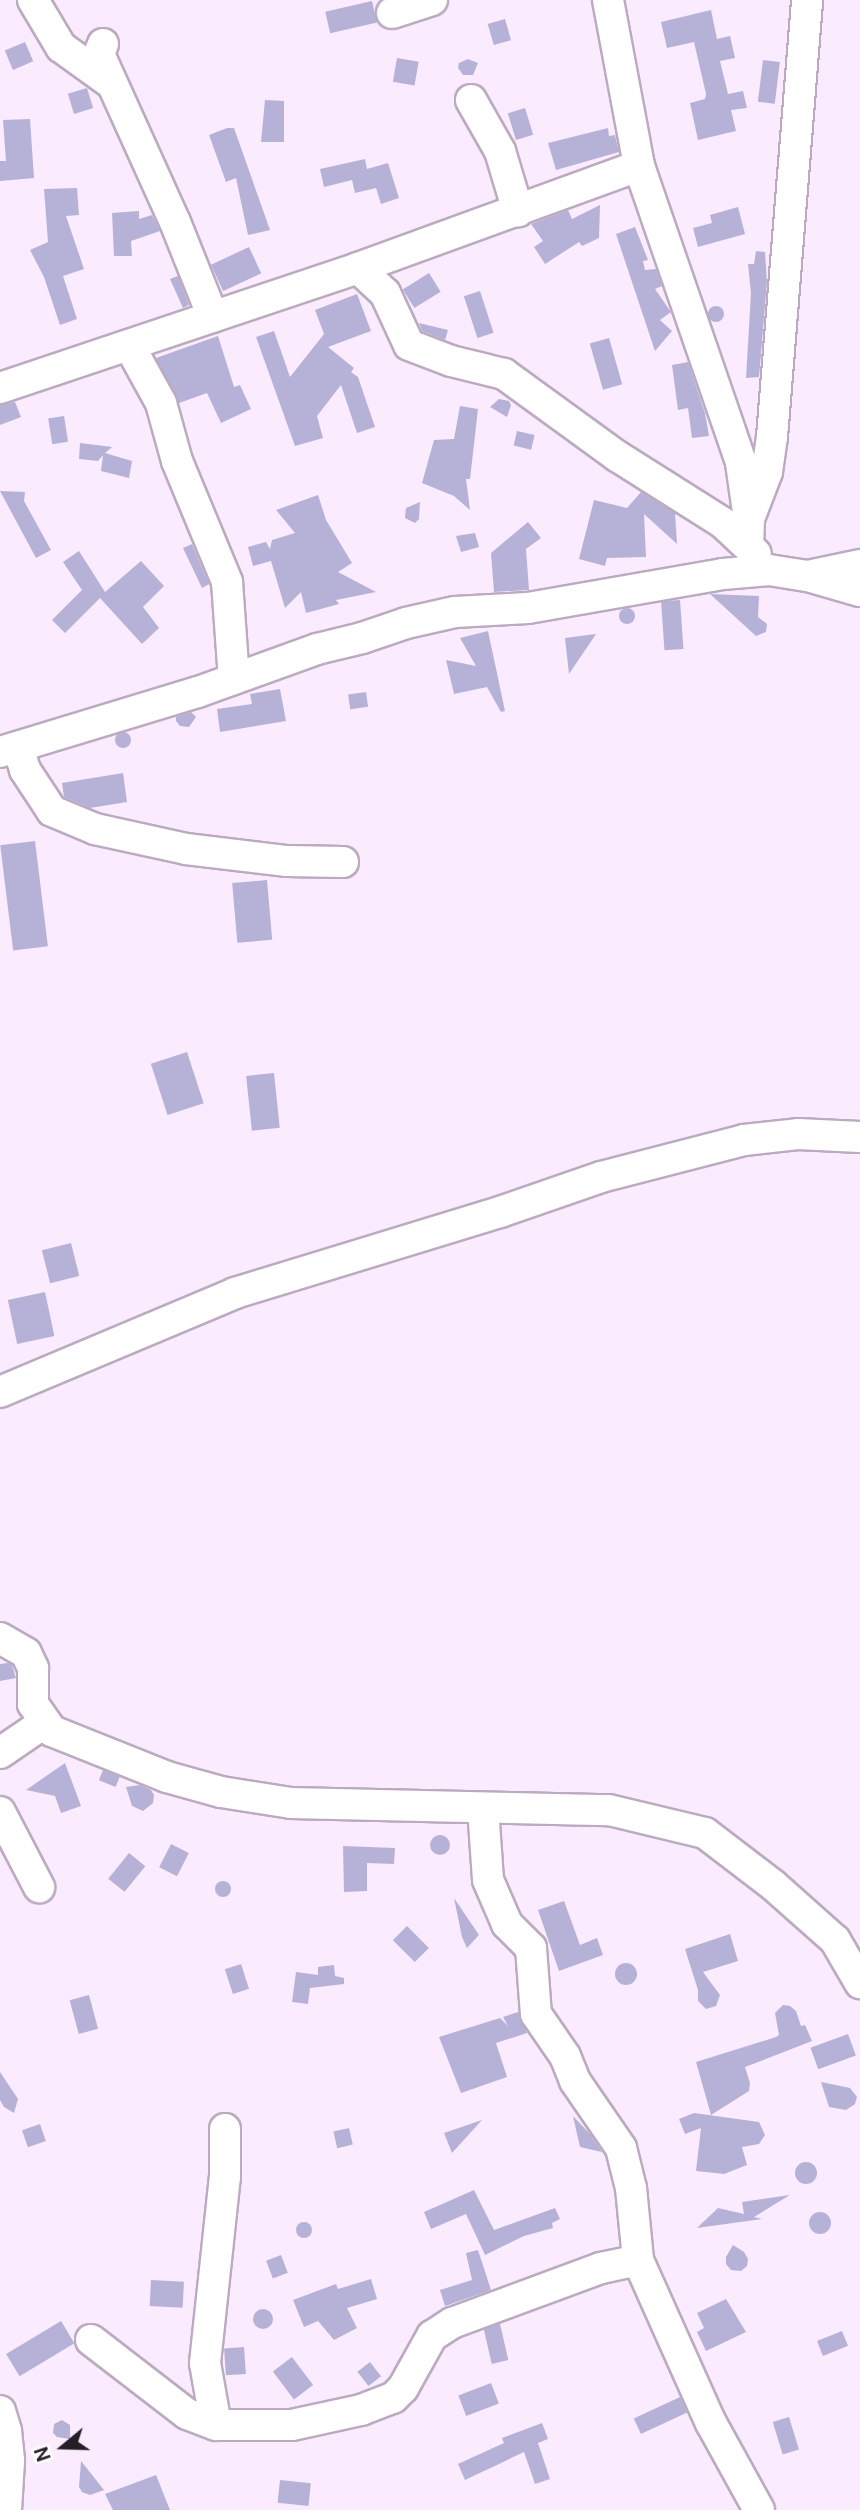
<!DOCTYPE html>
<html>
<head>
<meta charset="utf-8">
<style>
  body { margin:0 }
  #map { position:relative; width:860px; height:2510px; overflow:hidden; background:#faebfe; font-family:"DM Sans",sans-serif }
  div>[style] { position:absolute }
  .building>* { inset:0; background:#b6b2d7; transform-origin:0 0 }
  .round { border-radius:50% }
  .roads { filter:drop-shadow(2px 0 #bcabc0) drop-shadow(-2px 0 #bcabc0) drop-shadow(0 2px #bcabc0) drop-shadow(0 -2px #bcabc0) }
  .minor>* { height:30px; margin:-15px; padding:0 15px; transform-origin:15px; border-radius:15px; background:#fff }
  span { translate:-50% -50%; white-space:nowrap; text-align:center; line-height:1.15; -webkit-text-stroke:5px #fff; paint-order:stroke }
  .north { position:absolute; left:28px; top:2412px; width:70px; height:70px; -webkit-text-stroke:5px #fff; paint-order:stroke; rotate:251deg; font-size:19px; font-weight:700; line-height:28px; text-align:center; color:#241e26 }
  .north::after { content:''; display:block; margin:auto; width:24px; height:32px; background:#241e26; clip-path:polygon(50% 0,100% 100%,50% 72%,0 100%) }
</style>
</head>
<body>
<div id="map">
  <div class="building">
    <i style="left:372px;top:1px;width:22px;height:48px;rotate:77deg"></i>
    <i style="clip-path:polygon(711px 10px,717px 39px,730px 36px,735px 58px,720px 61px,728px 94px,743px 91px,747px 108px,731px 110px,736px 131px,698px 140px,690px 103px,705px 99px,706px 94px,694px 42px,667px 48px,661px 22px)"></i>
    <i style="left:505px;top:19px;width:22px;height:18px;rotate:74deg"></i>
    <i style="left:25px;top:42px;width:21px;height:22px;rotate:67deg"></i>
    <i style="left:397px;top:58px;width:22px;height:24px;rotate:10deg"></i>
    <i style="clip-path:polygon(468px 59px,478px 63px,473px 75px,463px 75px,458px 68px,459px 63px)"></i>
    <i style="left:763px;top:60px;width:17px;height:42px;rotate:7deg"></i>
    <i style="left:87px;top:88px;width:21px;height:20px;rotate:73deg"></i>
    <i style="clip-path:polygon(265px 100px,284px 101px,284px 142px,261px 142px)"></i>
    <i style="left:525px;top:108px;width:28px;height:18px;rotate:73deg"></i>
    <i style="clip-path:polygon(30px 119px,34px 178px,0 181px,0 161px,6px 161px,3px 120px)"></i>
    <i style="clip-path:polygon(227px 128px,234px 128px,270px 230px,248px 235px,236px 178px,226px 182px,209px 135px)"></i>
    <i style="clip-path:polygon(608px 128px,609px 136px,615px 135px,619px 152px,556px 170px,548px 143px)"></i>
    <i style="clip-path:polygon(365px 159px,367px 169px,388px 163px,399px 198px,381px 204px,376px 188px,355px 193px,352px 180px,324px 187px,320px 169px)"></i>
    <i style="clip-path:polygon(77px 188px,79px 215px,66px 216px,84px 269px,63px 276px,77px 319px,60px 325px,44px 277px,30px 250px,48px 242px,44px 189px)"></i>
    <i style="clip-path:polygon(600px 205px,599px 238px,582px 246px,579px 242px,545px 264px,534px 247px,543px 241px,531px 224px,568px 210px,572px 219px)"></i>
    <i style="clip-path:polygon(738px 207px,745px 234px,698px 247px,693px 228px,712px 223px,710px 215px)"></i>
    <i style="clip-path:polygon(139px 211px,139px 219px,152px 215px,160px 231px,131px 241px,132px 256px,114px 256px,112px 213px)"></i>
    <i style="clip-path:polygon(635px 227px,648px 260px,643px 261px,645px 270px,656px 269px,662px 286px,655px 289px,671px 312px,660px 320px,672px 331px,655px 351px,616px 234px)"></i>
    <i style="left:249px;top:247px;width:29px;height:42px;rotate:65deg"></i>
    <i style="clip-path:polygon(756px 251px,765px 252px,767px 282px,759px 377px,746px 378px,751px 293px,748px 264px,754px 264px)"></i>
    <i style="left:429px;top:273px;width:22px;height:31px;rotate:58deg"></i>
    <i style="clip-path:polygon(178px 276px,189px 305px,183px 308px,170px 279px)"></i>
    <i style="left:480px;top:291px;width:44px;height:17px;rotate:72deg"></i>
    <i style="clip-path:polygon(357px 294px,371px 331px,328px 347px,354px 368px,351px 372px,358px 377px,375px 427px,357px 433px,341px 385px,317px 416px,323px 438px,295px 446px,256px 337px,274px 331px,290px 377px,324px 334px,315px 310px)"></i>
    <i class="round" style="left:708px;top:306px;width:16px;height:16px"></i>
    <i style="clip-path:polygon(419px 323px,448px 330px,445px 340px,422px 331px)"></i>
    <i style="clip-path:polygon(218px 336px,234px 387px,240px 385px,251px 409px,221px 423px,207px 393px,179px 403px,156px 358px)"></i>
    <i style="left:609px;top:338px;width:48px;height:20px;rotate:74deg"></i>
    <i style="clip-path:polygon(688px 362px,705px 413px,709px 436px,692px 438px,688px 408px,678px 410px,672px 365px)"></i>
    <i style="clip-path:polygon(499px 399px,509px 401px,511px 405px,507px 417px,490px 407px)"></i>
    <i style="clip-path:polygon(15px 402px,21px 417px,0 425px,0 405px)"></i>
    <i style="clip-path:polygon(460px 406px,478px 409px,470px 479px,466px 479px,470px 510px,454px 496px,422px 483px,434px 440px,454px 439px)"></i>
    <i style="left:64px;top:416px;width:26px;height:16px;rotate:81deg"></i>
    <i style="left:517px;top:431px;width:18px;height:15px;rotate:13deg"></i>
    <i style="clip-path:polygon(80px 443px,112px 447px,105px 453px,132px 461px,129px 478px,101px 471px,103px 455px,98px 461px,79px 459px)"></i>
    <i style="clip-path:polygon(0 491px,25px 492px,24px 501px,51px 550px,36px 558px)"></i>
    <i style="clip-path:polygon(641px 492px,675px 513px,677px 544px,644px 514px,646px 557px,607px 558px,605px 566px,579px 559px,594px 500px,627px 508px)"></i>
    <i style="clip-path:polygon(318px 495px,326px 520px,352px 563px,338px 572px,376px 592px,336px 600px,339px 604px,306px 613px,301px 592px,285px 608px,271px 561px,253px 566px,248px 547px,266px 542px,270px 549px,272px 540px,295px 533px,276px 510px)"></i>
    <i style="clip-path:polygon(420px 502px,419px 519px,415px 523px,405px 518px,406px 508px)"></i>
    <i style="clip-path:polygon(528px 522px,541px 538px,526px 549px,529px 590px,494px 592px,491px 553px)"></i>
    <i style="clip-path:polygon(475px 533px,479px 547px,461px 552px,456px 536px)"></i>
    <i style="clip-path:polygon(192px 544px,209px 584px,202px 588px,183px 548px)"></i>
    <i style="clip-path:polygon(79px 551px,105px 592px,141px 561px,164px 586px,143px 607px,159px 628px,142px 644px,100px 598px,65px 633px,52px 620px,82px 590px,63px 562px)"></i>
    <i style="clip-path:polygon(710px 594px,759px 596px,758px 617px,767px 624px,766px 632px,756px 636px)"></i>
    <i style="left:680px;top:600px;width:49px;height:19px;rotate:86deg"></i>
    <i class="round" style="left:619px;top:608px;width:16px;height:16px"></i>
    <i style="clip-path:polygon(488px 631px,505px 711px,501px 712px,487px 687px,454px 694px,446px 660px,476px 666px,460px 638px)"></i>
    <i style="clip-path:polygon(596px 634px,569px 674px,565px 638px)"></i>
    <i style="clip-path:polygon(280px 689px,286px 721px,220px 732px,217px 709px,252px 704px,250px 694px)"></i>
    <i style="left:366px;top:692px;width:15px;height:18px;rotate:82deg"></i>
    <i style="clip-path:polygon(191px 712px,196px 717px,189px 727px,180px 726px,176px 721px,176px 717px)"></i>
    <i class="round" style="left:115px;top:732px;width:16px;height:16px"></i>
    <i style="clip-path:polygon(123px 773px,127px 802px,90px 808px,64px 797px,62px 783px)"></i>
    <i style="left:35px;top:841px;width:106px;height:35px;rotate:83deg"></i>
    <i style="left:267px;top:880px;width:60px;height:35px;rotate:85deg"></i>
    <i style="left:187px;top:1052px;width:54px;height:38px;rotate:72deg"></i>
    <i style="left:274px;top:1073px;width:55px;height:28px;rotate:84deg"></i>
    <i style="left:71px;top:1243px;width:34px;height:30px;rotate:76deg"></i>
    <i style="left:45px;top:1292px;width:45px;height:38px;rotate:78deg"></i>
    <i style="clip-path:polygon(8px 1663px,12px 1665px,16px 1678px,0 1681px,0 1664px)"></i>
    <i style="clip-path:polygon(65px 1763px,81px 1806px,61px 1813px,55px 1796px,26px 1790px)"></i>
    <i style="left:103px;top:1770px;width:18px;height:11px;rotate:22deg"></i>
    <i style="clip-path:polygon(140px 1785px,151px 1790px,154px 1795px,153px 1803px,143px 1811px,132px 1806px,126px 1787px)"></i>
    <i class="round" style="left:430px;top:1835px;width:20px;height:20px"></i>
    <i style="left:171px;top:1844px;width:20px;height:26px;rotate:27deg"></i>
    <i style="clip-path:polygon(343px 1846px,395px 1848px,394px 1864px,367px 1863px,367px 1891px,344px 1892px)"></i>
    <i style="left:129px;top:1853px;width:21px;height:33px;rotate:39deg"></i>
    <i class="round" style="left:215px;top:1881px;width:16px;height:16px"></i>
    <i style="clip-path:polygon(454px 1898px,479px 1935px,467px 1948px,462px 1937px)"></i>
    <i style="clip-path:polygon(564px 1901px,580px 1945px,597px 1938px,603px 1955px,559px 1971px,538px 1910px)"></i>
    <i style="left:407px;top:1926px;width:31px;height:20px;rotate:45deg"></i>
    <i style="clip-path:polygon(730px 1934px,738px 1961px,703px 1972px,720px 1995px,716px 2006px,706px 2009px,698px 2001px,698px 1990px,685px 1949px)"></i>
    <i class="round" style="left:615px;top:1963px;width:22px;height:22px"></i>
    <i style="left:241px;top:1964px;width:26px;height:17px;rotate:72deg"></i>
    <i style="clip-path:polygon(334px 1965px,335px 1976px,344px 1978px,344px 1984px,310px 1988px,308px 2004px,292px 2002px,296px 1972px,318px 1975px,318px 1967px)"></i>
    <i style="left:89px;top:1995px;width:35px;height:20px;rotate:75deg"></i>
    <i style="clip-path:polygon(783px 2005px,790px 2006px,796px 2011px,801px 2026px,805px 2025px,812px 2041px,745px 2067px,750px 2083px,749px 2091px,711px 2115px,696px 2062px,776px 2037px,779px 2035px,775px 2013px)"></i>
    <i style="clip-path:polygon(518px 2012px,527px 2033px,496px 2043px,507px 2077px,461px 2093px,439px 2037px,500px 2018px,508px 2026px,503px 2017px)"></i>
    <i style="left:848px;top:2034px;width:23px;height:40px;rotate:70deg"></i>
    <i style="clip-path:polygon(0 2072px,18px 2099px,14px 2113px,4px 2107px,0 2100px)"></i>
    <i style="clip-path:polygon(821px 2082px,850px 2088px,857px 2097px,855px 2104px,846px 2110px,829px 2107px)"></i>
    <i style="clip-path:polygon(694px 2113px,759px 2122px,765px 2135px,759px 2144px,742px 2147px,747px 2165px,724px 2174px,696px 2171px,701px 2128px,685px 2134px,679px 2119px)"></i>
    <i style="clip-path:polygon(573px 2116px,590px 2134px,602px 2152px,580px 2147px)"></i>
    <i style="clip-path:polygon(482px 2120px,452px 2153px,444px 2133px)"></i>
    <i style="left:40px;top:2124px;width:18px;height:19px;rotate:71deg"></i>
    <i style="left:349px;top:2128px;width:17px;height:16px;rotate:77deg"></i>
    <i class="round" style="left:795px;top:2162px;width:22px;height:22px"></i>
    <i style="clip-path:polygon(474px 2190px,494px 2230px,555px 2208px,560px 2219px,552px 2223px,553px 2228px,524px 2236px,485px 2255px,466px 2214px,431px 2229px,424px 2212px)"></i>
    <i style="clip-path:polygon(790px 2195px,754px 2217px,762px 2219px,697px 2228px,718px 2208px,744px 2214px,742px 2202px)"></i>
    <i class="round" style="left:809px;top:2212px;width:22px;height:22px"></i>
    <i class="round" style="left:296px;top:2222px;width:16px;height:16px"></i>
    <i style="clip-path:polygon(733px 2245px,744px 2252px,748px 2259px,747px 2266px,741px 2271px,731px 2270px,726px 2264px,726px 2257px)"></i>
    <i style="clip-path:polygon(478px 2250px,491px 2290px,445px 2306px,440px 2290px,472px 2280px,466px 2253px)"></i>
    <i style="left:281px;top:2255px;width:19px;height:16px;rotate:69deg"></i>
    <i style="clip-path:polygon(371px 2279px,377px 2299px,347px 2308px,357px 2328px,334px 2340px,318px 2321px,304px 2327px,293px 2300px,336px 2284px,338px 2289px)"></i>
    <i style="left:151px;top:2280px;width:33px;height:26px;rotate:3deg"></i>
    <i style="clip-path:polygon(726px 2299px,746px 2332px,706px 2351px,697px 2332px,704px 2328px,697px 2313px)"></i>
    <i class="round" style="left:253px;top:2309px;width:20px;height:20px"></i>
    <i style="left:61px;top:2321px;width:26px;height:64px;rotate:59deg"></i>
    <i style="left:500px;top:2324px;width:37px;height:17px;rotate:77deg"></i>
    <i style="left:842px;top:2331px;width:16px;height:27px;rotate:68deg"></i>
    <i style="left:244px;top:2347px;width:27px;height:20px;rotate:86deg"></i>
    <i style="left:292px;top:2357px;width:35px;height:24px;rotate:53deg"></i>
    <i style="left:370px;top:2362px;width:18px;height:16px;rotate:52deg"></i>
    <i style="left:491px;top:2383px;width:22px;height:35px;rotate:69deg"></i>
    <i style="left:680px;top:2397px;width:17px;height:51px;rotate:65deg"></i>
    <i style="left:789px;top:2417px;width:34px;height:17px;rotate:73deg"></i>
    <i style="clip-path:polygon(62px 2420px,70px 2425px,70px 2439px,57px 2437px,53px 2433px,54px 2424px)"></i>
    <i style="clip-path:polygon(542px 2423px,548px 2439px,538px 2443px,550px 2479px,535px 2484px,524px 2452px,465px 2480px,458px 2464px,504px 2443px,502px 2438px)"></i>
    <i style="clip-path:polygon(81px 2461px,104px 2490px,90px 2495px,82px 2492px,79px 2487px)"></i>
    <i style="clip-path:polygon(156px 2475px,170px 2510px,113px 2510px,105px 2494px)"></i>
    <i style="left:280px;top:2480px;width:31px;height:23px;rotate:6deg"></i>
  </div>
  <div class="roads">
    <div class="minor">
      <i style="left:33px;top:0;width:55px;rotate:59.2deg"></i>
      <i style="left:61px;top:47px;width:62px;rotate:35.8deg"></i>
      <i style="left:608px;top:0;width:169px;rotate:79.4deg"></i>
      <i style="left:639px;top:166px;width:314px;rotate:71deg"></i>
      <i style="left:741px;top:463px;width:57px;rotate:81.9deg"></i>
      <i style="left:749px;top:519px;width:27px;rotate:92deg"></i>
      <i style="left:392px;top:13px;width:42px;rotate:-18deg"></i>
      <i style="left:103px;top:44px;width:11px;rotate:112deg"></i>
      <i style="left:99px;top:54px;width:184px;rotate:65.7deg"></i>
      <i style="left:175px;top:222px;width:102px;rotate:68.2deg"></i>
      <i style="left:471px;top:100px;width:59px;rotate:60.4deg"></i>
      <i style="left:500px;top:151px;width:63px;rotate:73.3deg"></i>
      <i style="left:358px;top:268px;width:37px;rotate:43deg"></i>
      <i style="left:385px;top:293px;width:57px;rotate:65.2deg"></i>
      <i style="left:409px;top:345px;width:45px;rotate:20.9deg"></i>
      <i style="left:451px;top:361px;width:55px;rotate:13.8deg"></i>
      <i style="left:504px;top:374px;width:140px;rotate:36deg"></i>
      <i style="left:617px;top:456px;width:125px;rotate:32.3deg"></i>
      <i style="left:723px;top:523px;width:45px;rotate:43.2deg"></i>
      <i style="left:129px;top:345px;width:66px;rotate:61.1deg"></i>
      <i style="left:161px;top:403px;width:60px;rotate:74.6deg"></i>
      <i style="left:177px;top:461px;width:131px;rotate:67.5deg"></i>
      <i style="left:227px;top:582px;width:97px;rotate:85.9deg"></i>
      <i style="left:0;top:388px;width:378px;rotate:-18.5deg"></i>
      <i style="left:358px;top:268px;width:299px;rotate:-20deg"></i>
      <i style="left:750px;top:516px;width:47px;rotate:-68.9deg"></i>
      <i style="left:767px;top:472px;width:35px;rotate:-82deg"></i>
      <i style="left:772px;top:437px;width:438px;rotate:-85.4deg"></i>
      <i style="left:812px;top:575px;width:49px;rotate:-11.8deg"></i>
      <i style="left:18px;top:747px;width:24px;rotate:73deg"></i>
      <i style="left:25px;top:770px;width:49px;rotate:56.6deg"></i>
      <i style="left:52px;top:811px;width:47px;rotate:22.7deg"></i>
      <i style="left:95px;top:829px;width:93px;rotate:12.4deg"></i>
      <i style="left:186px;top:849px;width:102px;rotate:6.8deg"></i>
      <i style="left:287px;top:861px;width:56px;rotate:1deg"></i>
      <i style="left:0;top:752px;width:207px;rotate:-16.9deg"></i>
      <i style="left:198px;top:692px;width:127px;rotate:-19.9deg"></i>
      <i style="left:317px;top:649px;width:46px;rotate:-13.7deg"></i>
      <i style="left:362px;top:638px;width:46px;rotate:-18.8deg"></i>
      <i style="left:406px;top:623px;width:50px;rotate:-12.7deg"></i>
      <i style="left:455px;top:612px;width:73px;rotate:-3.1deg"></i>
      <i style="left:528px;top:608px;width:198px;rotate:-9.9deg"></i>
      <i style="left:723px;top:574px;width:46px;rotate:-5deg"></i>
      <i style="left:769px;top:570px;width:39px;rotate:9deg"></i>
      <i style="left:808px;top:576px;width:54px;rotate:16.1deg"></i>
      <i style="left:0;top:1392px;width:255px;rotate:-22.8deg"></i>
      <i style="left:235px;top:1293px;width:277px;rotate:-17deg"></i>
      <i style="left:500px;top:1212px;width:107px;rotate:-19.1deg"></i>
      <i style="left:601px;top:1177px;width:148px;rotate:-14.5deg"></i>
      <i style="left:744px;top:1140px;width:54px;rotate:-6.3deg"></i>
      <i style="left:798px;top:1134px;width:62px;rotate:2.8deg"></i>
      <i style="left:0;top:1638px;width:30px;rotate:30deg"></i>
      <i style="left:26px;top:1653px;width:17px;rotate:65deg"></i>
      <i style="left:33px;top:1668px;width:36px;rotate:90deg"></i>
      <i style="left:33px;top:1704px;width:33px;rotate:55deg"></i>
      <i style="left:52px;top:1731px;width:124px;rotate:21.8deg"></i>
      <i style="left:167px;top:1777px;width:56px;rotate:15.5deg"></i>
      <i style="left:221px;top:1792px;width:71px;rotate:8.9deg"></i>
      <i style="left:291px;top:1803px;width:318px;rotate:1.3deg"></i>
      <i style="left:609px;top:1810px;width:99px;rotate:13.5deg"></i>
      <i style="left:705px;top:1833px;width:86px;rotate:37.4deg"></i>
      <i style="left:773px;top:1885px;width:83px;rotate:41.6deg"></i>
      <i style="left:835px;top:1940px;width:50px;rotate:59.8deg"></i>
      <i style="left:0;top:1753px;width:53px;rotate:-34.3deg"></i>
      <i style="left:483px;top:1808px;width:72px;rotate:86deg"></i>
      <i style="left:488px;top:1880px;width:48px;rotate:66.6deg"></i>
      <i style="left:507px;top:1924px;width:34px;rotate:45deg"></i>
      <i style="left:531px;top:1948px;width:66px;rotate:85.7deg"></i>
      <i style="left:536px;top:2014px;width:51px;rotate:55.4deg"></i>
      <i style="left:565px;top:2056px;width:27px;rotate:68deg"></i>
      <i style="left:575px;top:2081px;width:81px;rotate:55.5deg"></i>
      <i style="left:621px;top:2148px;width:41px;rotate:76deg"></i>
      <i style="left:631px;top:2188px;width:72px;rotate:84.4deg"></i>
      <i style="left:638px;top:2260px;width:179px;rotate:65.9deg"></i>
      <i style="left:711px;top:2423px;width:99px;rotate:61.1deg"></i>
      <i style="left:0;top:1812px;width:85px;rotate:62.5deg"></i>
      <i style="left:91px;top:2340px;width:121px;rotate:37.6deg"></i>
      <i style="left:187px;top:2414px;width:31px;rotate:21deg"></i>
      <i style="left:216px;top:2425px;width:76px"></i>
      <i style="left:292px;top:2425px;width:71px;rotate:-12.3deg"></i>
      <i style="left:361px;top:2410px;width:34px;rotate:-21deg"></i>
      <i style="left:393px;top:2398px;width:14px;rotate:-45deg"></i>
      <i style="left:403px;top:2388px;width:60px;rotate:-60.9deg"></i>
      <i style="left:432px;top:2336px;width:24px;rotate:-33deg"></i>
      <i style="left:452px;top:2323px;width:159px;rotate:-20.3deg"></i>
      <i style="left:601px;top:2268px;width:38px;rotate:-12deg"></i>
      <i style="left:0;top:2411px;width:21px;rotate:73deg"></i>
      <i style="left:6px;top:2431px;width:30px;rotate:84deg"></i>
      <i style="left:9px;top:2461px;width:49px;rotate:93.5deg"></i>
      <i style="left:216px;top:2425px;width:63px;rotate:-100.1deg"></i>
      <i style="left:205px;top:2363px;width:187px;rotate:-83.9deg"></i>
      <i style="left:225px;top:2177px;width:48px;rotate:-90deg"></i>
    </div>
  </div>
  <div class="north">N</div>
</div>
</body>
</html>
